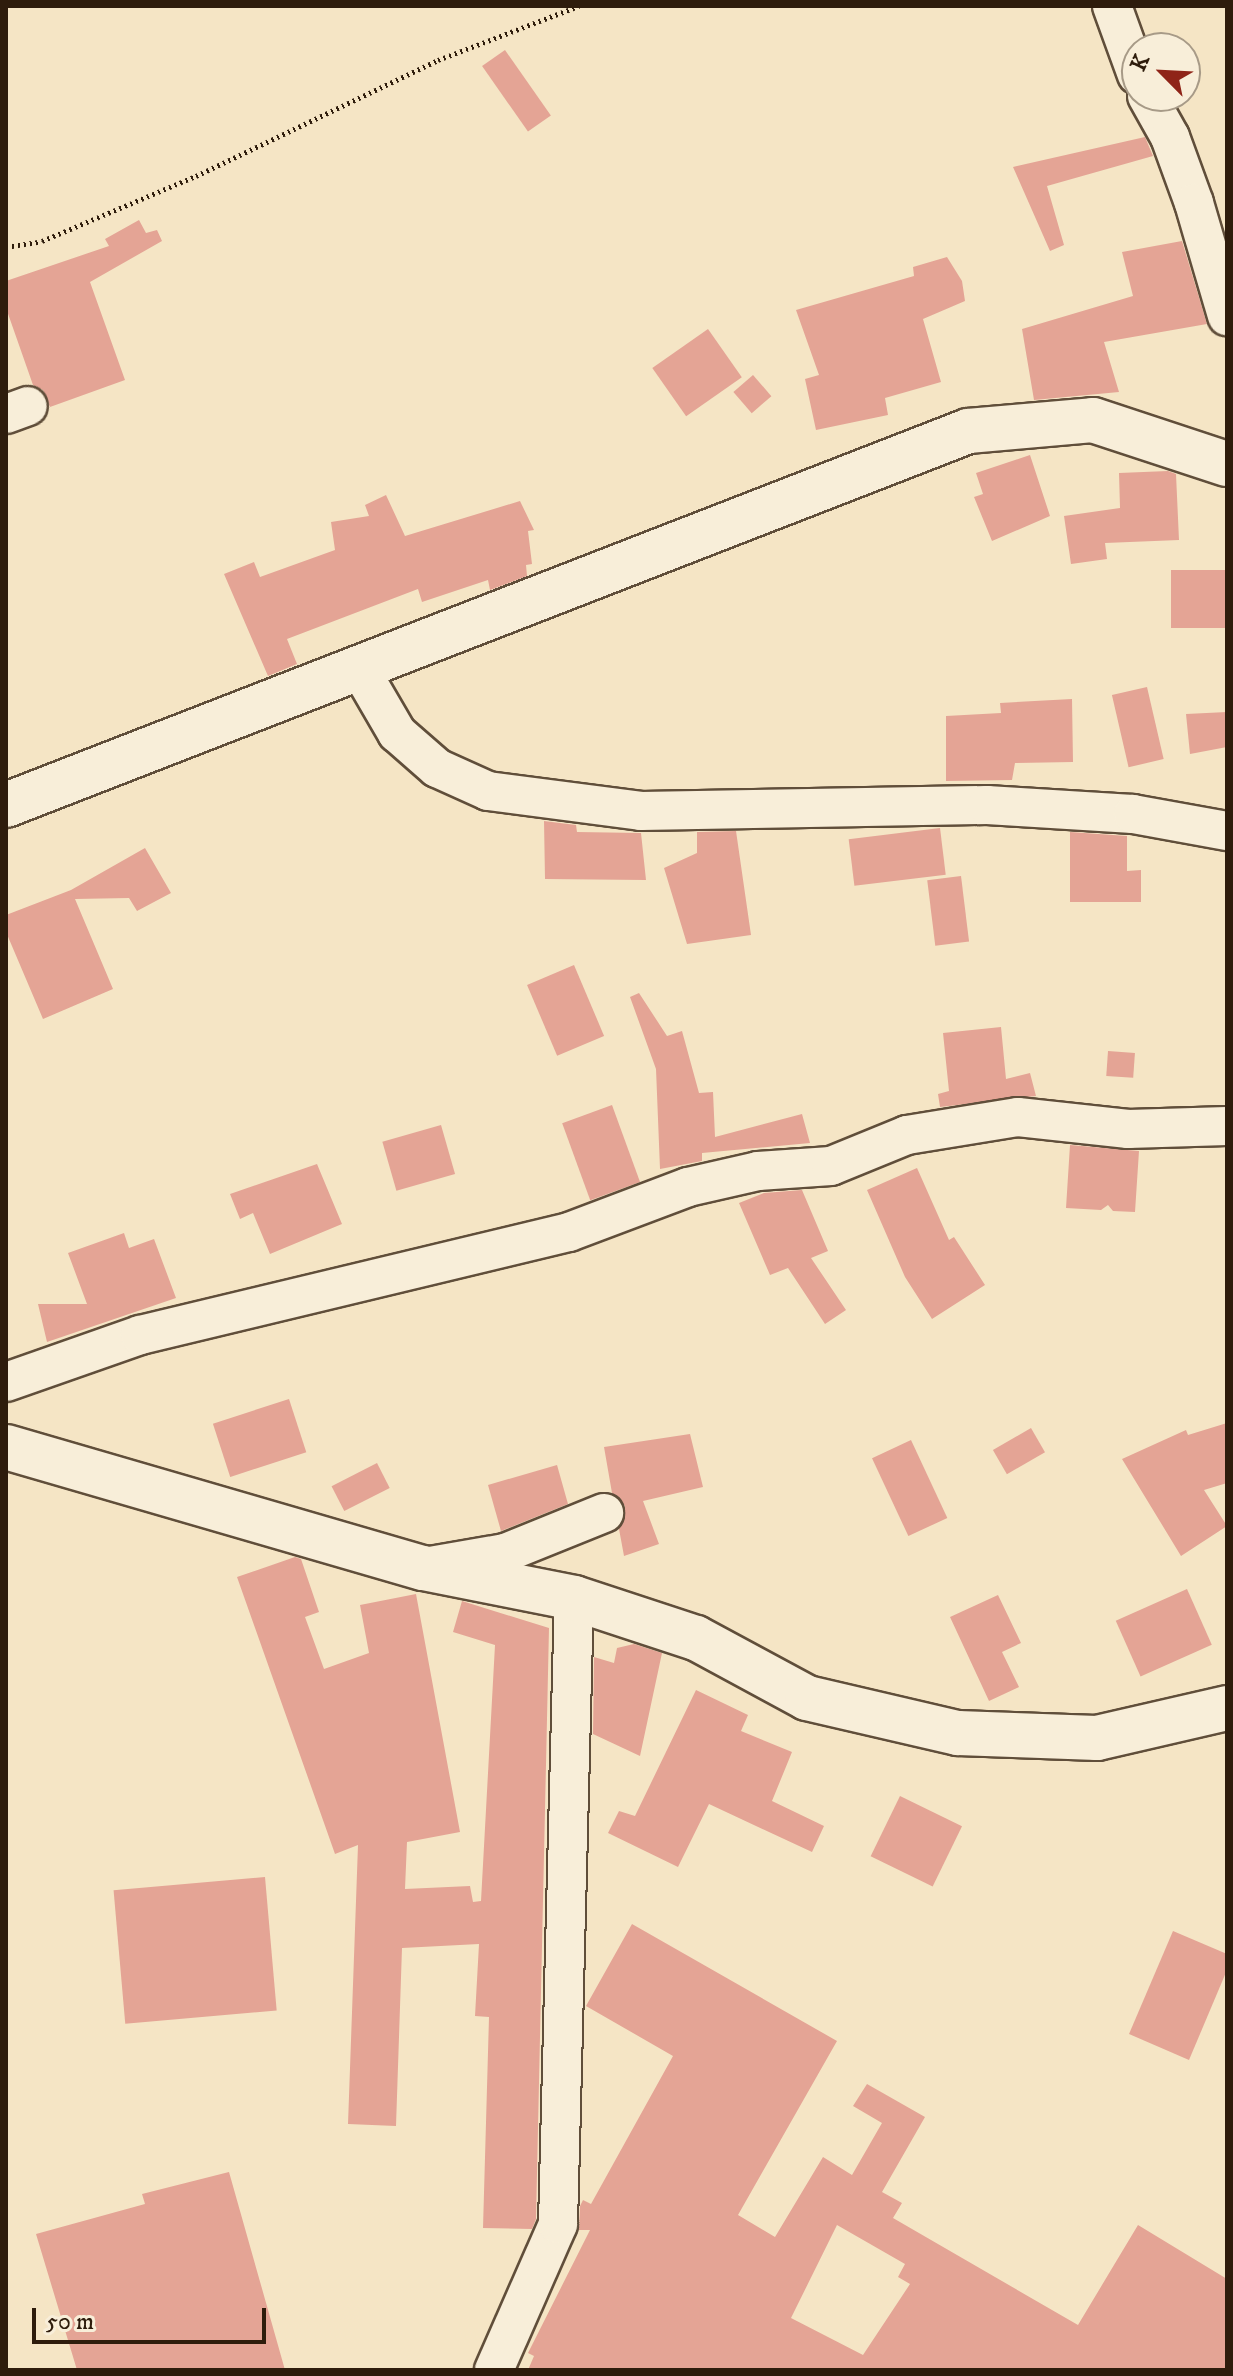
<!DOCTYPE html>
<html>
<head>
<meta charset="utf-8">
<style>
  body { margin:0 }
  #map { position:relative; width:1233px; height:2376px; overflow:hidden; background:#f5e5c5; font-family:"IM FELL DW Pica",serif }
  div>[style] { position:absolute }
  .building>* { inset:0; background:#e4a495; transform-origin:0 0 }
  .path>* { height:5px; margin-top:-2.5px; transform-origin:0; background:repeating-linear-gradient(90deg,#2e1c0c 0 2px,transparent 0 6px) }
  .roads { filter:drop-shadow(2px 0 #604e3a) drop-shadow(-2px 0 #604e3a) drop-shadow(0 2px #604e3a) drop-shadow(0 -2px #604e3a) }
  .street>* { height:38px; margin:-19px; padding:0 19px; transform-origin:19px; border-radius:19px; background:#f8eed9 }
  .secondary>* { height:44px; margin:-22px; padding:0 22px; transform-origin:22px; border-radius:22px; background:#f8eed9 }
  span { translate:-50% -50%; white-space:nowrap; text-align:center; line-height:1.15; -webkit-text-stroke:6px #f8eed9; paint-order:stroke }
  .frame { position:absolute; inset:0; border:8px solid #2e1c0c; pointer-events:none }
  .north { position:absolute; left:1121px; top:32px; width:80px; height:80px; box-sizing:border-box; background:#f8eed9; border:2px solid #a79a87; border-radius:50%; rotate:294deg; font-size:22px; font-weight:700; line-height:32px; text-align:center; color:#2e1c0c }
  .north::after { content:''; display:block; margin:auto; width:28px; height:36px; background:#8f2418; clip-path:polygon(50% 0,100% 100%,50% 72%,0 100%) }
  .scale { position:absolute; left:32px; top:2308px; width:234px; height:36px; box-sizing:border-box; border:4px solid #2e1c0c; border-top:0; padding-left:10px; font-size:24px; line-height:28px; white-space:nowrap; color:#2e1c0c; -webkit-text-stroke:6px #f8eed9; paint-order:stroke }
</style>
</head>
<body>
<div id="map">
  <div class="building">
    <i style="left:505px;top:50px;width:80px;height:28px;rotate:55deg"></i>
    <i style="clip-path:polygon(1145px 137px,1153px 156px,1047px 186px,1064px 245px,1050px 251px,1013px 167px)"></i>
    <i style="clip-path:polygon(139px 220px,146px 233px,157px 230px,162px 241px,90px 282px,125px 380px,50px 407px,43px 390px,33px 385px,6px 308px,6px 281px,109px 246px,105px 239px)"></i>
    <i style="clip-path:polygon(1182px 241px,1207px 324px,1104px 342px,1119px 392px,1034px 400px,1022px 329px,1133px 296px,1122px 252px)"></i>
    <i style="clip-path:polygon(947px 257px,962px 281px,965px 301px,923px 319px,941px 382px,885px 398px,888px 415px,816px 430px,805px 379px,819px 375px,796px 310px,914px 276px,913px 267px)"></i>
    <i style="left:708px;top:329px;width:59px;height:68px;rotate:55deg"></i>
    <i style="left:753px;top:375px;width:28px;height:26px;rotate:49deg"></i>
    <i style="clip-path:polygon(1030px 455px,1050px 516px,992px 541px,974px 497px,983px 494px,976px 473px)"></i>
    <i style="clip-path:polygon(1168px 471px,1176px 474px,1179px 540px,1105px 543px,1107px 559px,1071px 564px,1064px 516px,1120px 508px,1119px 473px)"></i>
    <i style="clip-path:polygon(386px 495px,405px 536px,520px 501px,534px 530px,528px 531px,532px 564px,526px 565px,527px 576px,490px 590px,488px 580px,422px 602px,418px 589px,287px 639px,297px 664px,268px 676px,224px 574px,254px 562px,260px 577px,335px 550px,331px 522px,369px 516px,365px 505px)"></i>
    <i style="left:1227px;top:570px;width:58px;height:56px;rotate:90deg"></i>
    <i style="left:1147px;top:687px;width:74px;height:36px;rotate:77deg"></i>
    <i style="clip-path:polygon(1072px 699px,1073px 762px,1015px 763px,1012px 780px,946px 781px,946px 716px,1001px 713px,1000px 703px)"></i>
    <i style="clip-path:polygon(1227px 712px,1227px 747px,1190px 754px,1186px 714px)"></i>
    <i style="clip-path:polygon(544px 821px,576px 825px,577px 832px,641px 833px,646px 880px,545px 879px)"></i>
    <i style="left:940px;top:828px;width:47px;height:92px;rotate:83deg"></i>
    <i style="clip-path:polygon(736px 831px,751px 935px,687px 944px,664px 868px,697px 853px,697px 832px)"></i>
    <i style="clip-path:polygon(1070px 832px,1127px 836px,1127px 871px,1141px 870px,1141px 902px,1070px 902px)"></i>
    <i style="clip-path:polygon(145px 848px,171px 893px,137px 911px,129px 898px,75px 899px,113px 989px,43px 1019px,6px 932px,6px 915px,71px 890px)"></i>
    <i style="left:961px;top:876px;width:66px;height:34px;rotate:83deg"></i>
    <i style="left:574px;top:965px;width:77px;height:51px;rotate:67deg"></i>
    <i style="clip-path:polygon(639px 993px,667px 1036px,682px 1031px,699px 1093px,713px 1092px,715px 1137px,802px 1114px,810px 1143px,702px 1153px,702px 1161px,660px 1169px,656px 1069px,630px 997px)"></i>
    <i style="clip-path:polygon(1001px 1027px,1006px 1079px,1030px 1073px,1036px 1096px,940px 1107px,938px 1094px,949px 1091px,943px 1033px)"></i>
    <i style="left:1108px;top:1051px;width:27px;height:25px;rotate:4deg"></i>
    <i style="left:612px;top:1105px;width:82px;height:53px;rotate:70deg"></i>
    <i style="left:441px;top:1125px;width:51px;height:61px;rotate:74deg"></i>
    <i style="clip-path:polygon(1070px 1145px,1139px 1151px,1135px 1212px,1113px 1211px,1108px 1205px,1101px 1210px,1066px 1208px)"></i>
    <i style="clip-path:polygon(317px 1164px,342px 1224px,270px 1254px,253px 1213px,240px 1219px,230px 1194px)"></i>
    <i style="clip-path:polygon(917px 1168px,949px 1240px,954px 1237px,985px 1285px,932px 1319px,905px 1277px,867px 1190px)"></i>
    <i style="clip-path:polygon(802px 1190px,828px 1251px,811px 1258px,846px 1310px,825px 1324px,788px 1268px,770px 1275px,739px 1203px,764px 1193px)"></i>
    <i style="clip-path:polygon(124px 1233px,129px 1248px,154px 1239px,176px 1298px,47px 1342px,38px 1304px,87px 1304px,68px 1253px)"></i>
    <i style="left:289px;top:1399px;width:56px;height:80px;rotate:72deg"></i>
    <i style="clip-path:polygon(1227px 1423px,1227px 1483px,1204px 1490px,1227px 1526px,1181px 1556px,1122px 1459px,1186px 1430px,1188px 1435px)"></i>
    <i style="left:1031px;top:1428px;width:28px;height:44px;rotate:60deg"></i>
    <i style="clip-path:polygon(690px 1434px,703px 1487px,643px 1501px,659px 1544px,624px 1556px,619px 1529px,625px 1506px,612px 1493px,604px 1447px)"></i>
    <i style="left:911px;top:1440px;width:86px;height:43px;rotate:65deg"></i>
    <i style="left:377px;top:1463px;width:28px;height:51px;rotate:63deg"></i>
    <i style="clip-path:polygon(557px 1465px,568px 1504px,501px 1531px,488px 1485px)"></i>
    <i style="clip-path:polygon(295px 1557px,301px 1559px,319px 1612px,305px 1617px,324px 1669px,369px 1653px,360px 1605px,416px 1594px,460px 1832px,407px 1842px,405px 1889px,470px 1886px,473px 1902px,481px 1901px,495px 1645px,453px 1632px,462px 1601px,549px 1628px,536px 2219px,532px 2229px,483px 2228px,489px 2017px,475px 2016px,479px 1944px,402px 1948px,396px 2126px,348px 2124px,358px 1845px,335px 1854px,237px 1577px)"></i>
    <i style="left:1187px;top:1589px;width:61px;height:78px;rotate:66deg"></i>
    <i style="clip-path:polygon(998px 1595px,1021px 1643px,1002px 1652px,1019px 1687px,989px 1701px,950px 1617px)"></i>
    <i style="clip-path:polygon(634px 1644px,662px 1653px,640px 1756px,593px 1734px,594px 1657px,614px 1663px,617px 1648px)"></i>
    <i style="clip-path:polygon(696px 1690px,748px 1715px,741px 1731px,792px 1752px,772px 1801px,824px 1826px,812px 1852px,709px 1804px,678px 1867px,608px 1833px,619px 1811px,635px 1816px)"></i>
    <i style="left:900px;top:1796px;width:69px;height:67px;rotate:26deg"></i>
    <i style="left:265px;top:1877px;width:134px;height:152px;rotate:85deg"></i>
    <i style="clip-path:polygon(evenodd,632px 1924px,837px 2041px,738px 2215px,775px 2237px,823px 2157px,852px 2175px,882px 2123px,853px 2106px,867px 2084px,925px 2117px,882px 2192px,902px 2203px,893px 2218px,1078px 2325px,1138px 2225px,1227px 2279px,1227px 2370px,528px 2370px,534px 2356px,528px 2353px,590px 2230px,579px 2230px,580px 2206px,583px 2200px,591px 2204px,673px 2056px,586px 2006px,632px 1924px,837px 2225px,905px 2264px,898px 2277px,910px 2284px,863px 2355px,791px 2318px,837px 2225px)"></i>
    <i style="clip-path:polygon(1173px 1931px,1227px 1954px,1227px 1970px,1189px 2060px,1129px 2034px)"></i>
    <i style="clip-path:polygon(229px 2172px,285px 2370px,77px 2370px,36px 2234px,145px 2204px,142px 2194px)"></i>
  </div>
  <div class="path">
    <i style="left:6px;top:247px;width:36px;rotate:-9deg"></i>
    <i style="left:42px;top:241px;width:167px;rotate:-22.9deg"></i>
    <i style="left:196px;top:176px;width:268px;rotate:-25.6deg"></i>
    <i style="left:438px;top:60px;width:151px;rotate:-21deg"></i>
  </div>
  <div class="roads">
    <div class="street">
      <i style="left:1112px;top:6px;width:73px;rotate:70.1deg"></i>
      <i style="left:1147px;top:96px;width:47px;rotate:60.7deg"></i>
      <i style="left:1170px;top:137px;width:70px;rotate:70deg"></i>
      <i style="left:1194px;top:203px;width:118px;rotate:73.7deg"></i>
      <i style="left:6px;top:414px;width:23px;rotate:-20deg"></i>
      <i style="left:358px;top:666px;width:78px;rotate:59.8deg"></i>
      <i style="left:397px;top:733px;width:53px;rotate:41.2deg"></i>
      <i style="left:437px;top:768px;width:56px;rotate:24.3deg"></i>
      <i style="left:488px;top:791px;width:154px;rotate:7.4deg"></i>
      <i style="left:641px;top:811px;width:346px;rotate:-1deg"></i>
      <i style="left:987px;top:805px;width:146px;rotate:3.5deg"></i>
      <i style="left:1133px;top:814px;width:96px;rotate:10.3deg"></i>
      <i style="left:6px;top:1382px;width:142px;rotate:-19.3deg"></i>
      <i style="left:140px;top:1335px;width:441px;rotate:-13.5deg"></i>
      <i style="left:569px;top:1232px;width:127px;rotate:-20.7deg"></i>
      <i style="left:688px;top:1187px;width:72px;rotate:-12.9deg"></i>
      <i style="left:758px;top:1171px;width:73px;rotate:-3.9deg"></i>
      <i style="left:831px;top:1166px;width:82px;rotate:-22.2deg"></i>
      <i style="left:907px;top:1135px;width:112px;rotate:-9.2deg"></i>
      <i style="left:1018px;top:1117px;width:111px;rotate:6.2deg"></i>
      <i style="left:1128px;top:1129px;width:99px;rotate:-1.7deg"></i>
      <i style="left:430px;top:1566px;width:76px;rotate:-9.8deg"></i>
      <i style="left:505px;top:1553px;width:107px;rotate:-22deg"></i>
      <i style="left:494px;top:2370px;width:159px;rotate:-66.3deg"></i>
      <i style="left:558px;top:2224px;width:626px;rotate:-88.54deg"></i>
    </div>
    <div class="secondary">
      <i style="left:6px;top:805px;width:1032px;rotate:-21.24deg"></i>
      <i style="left:968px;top:431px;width:125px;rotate:-5deg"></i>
      <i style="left:1093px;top:420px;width:141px;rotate:18.2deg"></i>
      <i style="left:6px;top:1447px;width:434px;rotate:16.2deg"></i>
      <i style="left:423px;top:1568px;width:154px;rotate:11.2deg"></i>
      <i style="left:574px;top:1598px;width:128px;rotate:18.2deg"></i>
      <i style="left:696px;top:1638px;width:126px;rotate:28.4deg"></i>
      <i style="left:807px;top:1698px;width:155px;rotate:13.1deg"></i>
      <i style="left:958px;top:1733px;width:139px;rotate:2.1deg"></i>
      <i style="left:1097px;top:1738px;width:133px;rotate:-13deg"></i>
    </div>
  </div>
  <div class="frame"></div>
  <div class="north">K</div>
  <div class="scale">50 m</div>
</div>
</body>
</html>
